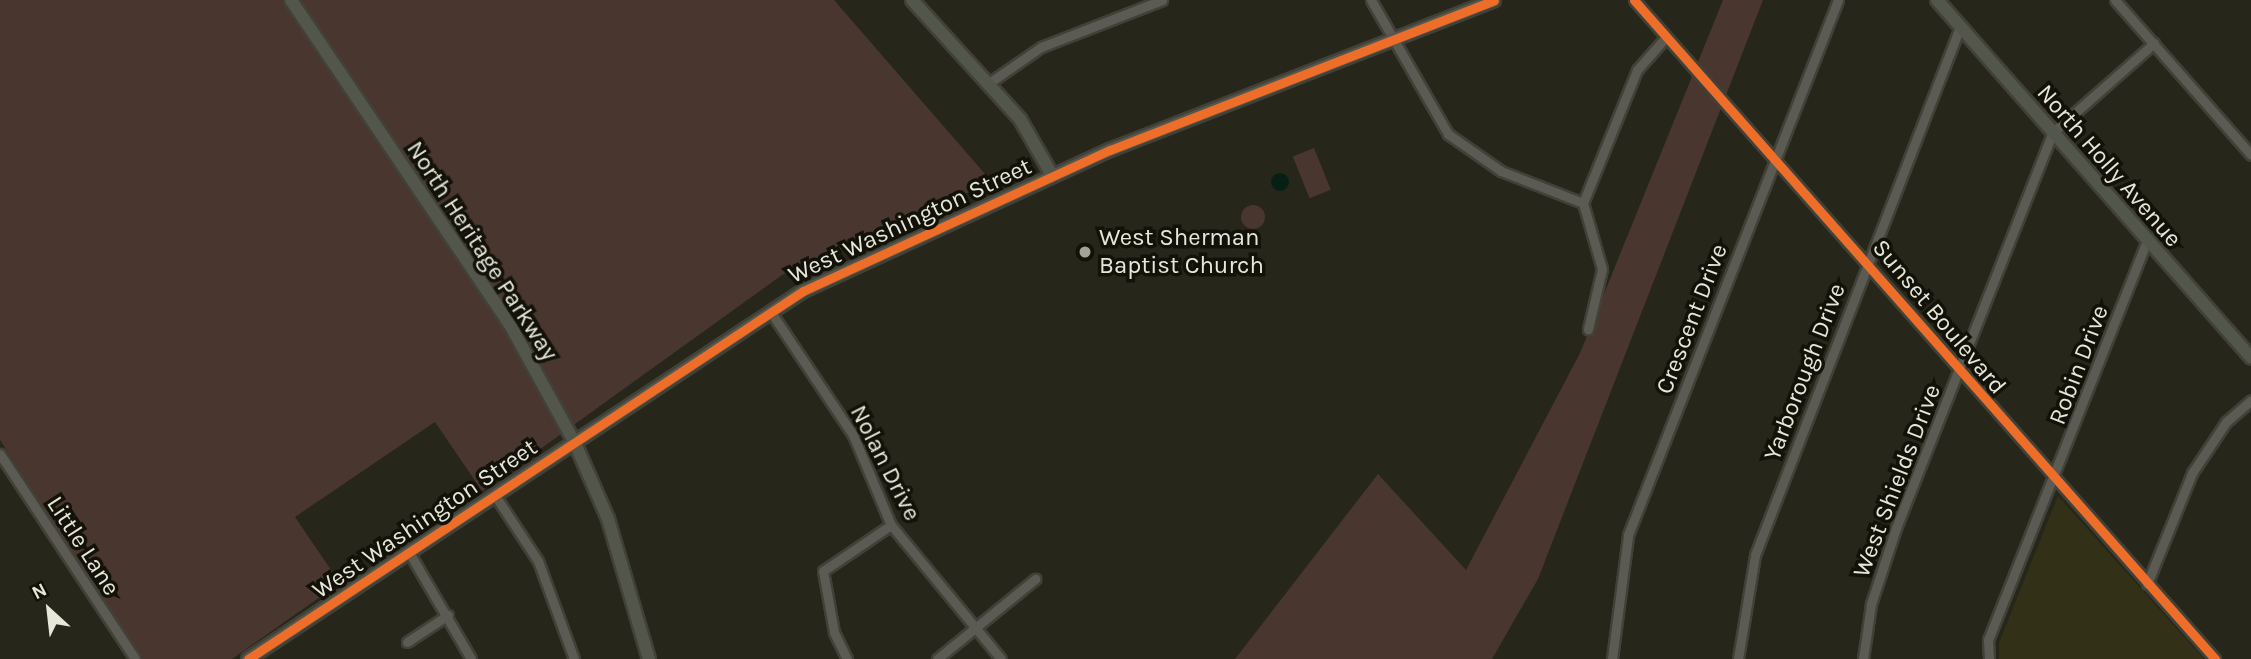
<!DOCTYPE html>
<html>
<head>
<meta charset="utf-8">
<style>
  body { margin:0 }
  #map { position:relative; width:2251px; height:659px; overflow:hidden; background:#26261a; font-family:Karla,sans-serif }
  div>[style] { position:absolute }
  .built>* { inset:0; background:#323117 }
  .green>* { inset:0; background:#48362f; transform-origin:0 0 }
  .round { border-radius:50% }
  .water>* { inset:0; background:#062018 }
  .roads { filter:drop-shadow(2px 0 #424138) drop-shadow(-2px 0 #424138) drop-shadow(0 2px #424138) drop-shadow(0 -2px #424138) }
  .street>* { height:9px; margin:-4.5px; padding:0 4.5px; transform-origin:4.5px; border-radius:4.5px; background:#5b5b53 }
  .secondary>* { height:12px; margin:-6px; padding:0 6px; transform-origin:6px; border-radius:6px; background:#53564b }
  .cycleway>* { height:9px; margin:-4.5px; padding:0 4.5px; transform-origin:4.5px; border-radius:4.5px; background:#ee6e29 }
  .dots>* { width:19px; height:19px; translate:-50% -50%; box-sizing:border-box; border:4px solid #131209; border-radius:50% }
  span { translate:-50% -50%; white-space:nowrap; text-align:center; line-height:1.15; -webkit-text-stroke:7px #131209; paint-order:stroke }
  .street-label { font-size:24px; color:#e6e6d9 }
  .poi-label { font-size:24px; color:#e6e6d9 }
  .left { translate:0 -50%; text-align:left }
  .north { position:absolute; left:14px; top:575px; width:70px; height:70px; -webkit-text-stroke:5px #131209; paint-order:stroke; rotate:333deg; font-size:19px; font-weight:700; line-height:28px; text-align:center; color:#e6e6d9 }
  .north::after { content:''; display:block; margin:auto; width:24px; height:32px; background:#e6e6d9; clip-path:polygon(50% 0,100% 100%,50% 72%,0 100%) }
</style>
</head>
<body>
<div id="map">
  <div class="built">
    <i style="clip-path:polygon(2058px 496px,2204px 659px,1999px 659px,1999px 643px)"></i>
  </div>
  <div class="green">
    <i style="clip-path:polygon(0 0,834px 0,992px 182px,782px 275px,482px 491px,435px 422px,295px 517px,340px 583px,232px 659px,141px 659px,0 440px)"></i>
    <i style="clip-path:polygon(1723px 0,1763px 0,1538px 579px,1492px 659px,1235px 659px,1378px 474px,1466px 570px,1580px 353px)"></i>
    <i style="left:1314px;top:148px;width:45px;height:23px;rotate:68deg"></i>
    <i class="round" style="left:1241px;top:205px;width:24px;height:24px"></i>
  </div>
  <div class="water">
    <i class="round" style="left:1271px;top:173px;width:18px;height:18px"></i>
  </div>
  <div class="roads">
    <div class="street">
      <i style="left:1371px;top:0;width:155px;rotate:60.1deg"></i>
      <i style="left:1448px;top:134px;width:65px;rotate:34.9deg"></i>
      <i style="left:1501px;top:171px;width:88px;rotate:21.3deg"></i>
      <i style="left:1634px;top:0;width:879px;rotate:48.6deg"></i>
      <i style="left:2115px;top:0;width:206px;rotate:48.7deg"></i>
      <i style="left:989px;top:83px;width:63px;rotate:-34.7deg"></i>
      <i style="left:1041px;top:47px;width:130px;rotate:-21.2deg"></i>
      <i style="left:1583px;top:203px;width:144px;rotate:-67.9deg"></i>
      <i style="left:1637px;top:70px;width:44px;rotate:-48.7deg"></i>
      <i style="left:1583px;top:203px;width:69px;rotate:73.9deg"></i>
      <i style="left:1602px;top:269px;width:62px;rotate:103.1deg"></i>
      <i style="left:770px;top:311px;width:149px;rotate:56.2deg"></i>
      <i style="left:853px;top:435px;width:98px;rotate:67.1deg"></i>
      <i style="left:891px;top:525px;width:173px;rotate:50.6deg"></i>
      <i style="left:0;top:454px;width:245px;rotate:56.6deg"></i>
      <i style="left:496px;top:497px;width:77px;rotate:56.7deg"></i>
      <i style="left:538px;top:561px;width:104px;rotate:69.8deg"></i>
      <i style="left:410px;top:554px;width:121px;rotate:59.8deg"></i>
      <i style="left:2147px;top:584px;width:120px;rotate:-67.9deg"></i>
      <i style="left:2192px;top:473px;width:61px;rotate:-56.3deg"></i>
      <i style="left:2226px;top:422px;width:33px;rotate:-41deg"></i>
      <i style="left:407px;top:642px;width:49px;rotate:-33.4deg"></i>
      <i style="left:847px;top:659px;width:30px;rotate:-116deg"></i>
      <i style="left:834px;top:632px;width:62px;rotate:-100.2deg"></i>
      <i style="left:823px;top:571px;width:82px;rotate:-34.1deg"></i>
      <i style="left:937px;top:659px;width:127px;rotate:-39.2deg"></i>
      <i style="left:1612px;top:659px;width:125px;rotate:-82.6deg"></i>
      <i style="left:1628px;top:535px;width:575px;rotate:-68.57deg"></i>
      <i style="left:1738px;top:659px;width:105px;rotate:-80.7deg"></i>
      <i style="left:1755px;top:555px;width:566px;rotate:-68.78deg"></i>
      <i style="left:1863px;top:659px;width:56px;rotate:-81.7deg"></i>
      <i style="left:1871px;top:604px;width:80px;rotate:-71.8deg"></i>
      <i style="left:1896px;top:528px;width:425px;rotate:-68.4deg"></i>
      <i style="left:2052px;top:133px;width:136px;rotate:-41.4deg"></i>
      <i style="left:1989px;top:659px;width:19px;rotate:-93deg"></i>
      <i style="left:1988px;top:640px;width:430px;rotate:-68.3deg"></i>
    </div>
    <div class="secondary">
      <i style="left:291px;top:0;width:390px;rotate:56deg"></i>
      <i style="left:509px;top:323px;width:135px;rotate:61.2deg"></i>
      <i style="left:574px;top:441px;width:85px;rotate:66.4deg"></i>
      <i style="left:608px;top:519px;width:146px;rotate:73.7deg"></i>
      <i style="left:912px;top:0;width:161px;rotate:47.8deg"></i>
      <i style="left:1020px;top:119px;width:64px;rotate:60.3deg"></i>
      <i style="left:1937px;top:0;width:476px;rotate:48.7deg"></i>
      <i style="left:248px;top:659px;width:666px;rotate:-33.55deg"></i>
      <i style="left:803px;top:291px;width:338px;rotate:-24.7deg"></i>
      <i style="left:1110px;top:150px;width:412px;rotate:-21.3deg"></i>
    </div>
  </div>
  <div class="cycleway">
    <i style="left:1634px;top:0;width:879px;rotate:48.6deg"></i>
    <i style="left:248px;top:659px;width:666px;rotate:-33.55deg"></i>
    <i style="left:803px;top:291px;width:338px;rotate:-24.7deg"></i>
    <i style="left:1110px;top:150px;width:412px;rotate:-21.3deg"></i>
  </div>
  <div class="dots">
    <i style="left:1085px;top:252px;background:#a3a396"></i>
  </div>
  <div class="street-label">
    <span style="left:2109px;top:166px;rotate:49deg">North Holly Avenue</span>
    <span style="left:910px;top:221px;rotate:-25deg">West Washington Street</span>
    <span style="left:482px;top:251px;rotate:57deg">North Heritage Parkway</span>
    <span style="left:1939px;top:317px;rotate:50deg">Sunset Boulevard</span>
    <span style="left:1692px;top:319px;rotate:-69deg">Crescent Drive</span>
    <span style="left:2079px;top:365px;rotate:-69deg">Robin Drive</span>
    <span style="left:1805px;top:372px;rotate:-69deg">Yarborough Drive</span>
    <span style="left:885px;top:463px;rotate:63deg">Nolan Drive</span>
    <span style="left:1897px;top:481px;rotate:-69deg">West Shields Drive</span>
    <span style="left:425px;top:519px;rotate:-34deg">West Washington Street</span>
    <span style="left:83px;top:546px;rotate:57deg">Little Lane</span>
  </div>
  <div class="poi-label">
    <span class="left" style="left:1099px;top:252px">West Sherman<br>Baptist Church</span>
  </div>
  <div class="north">N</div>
</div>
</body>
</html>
